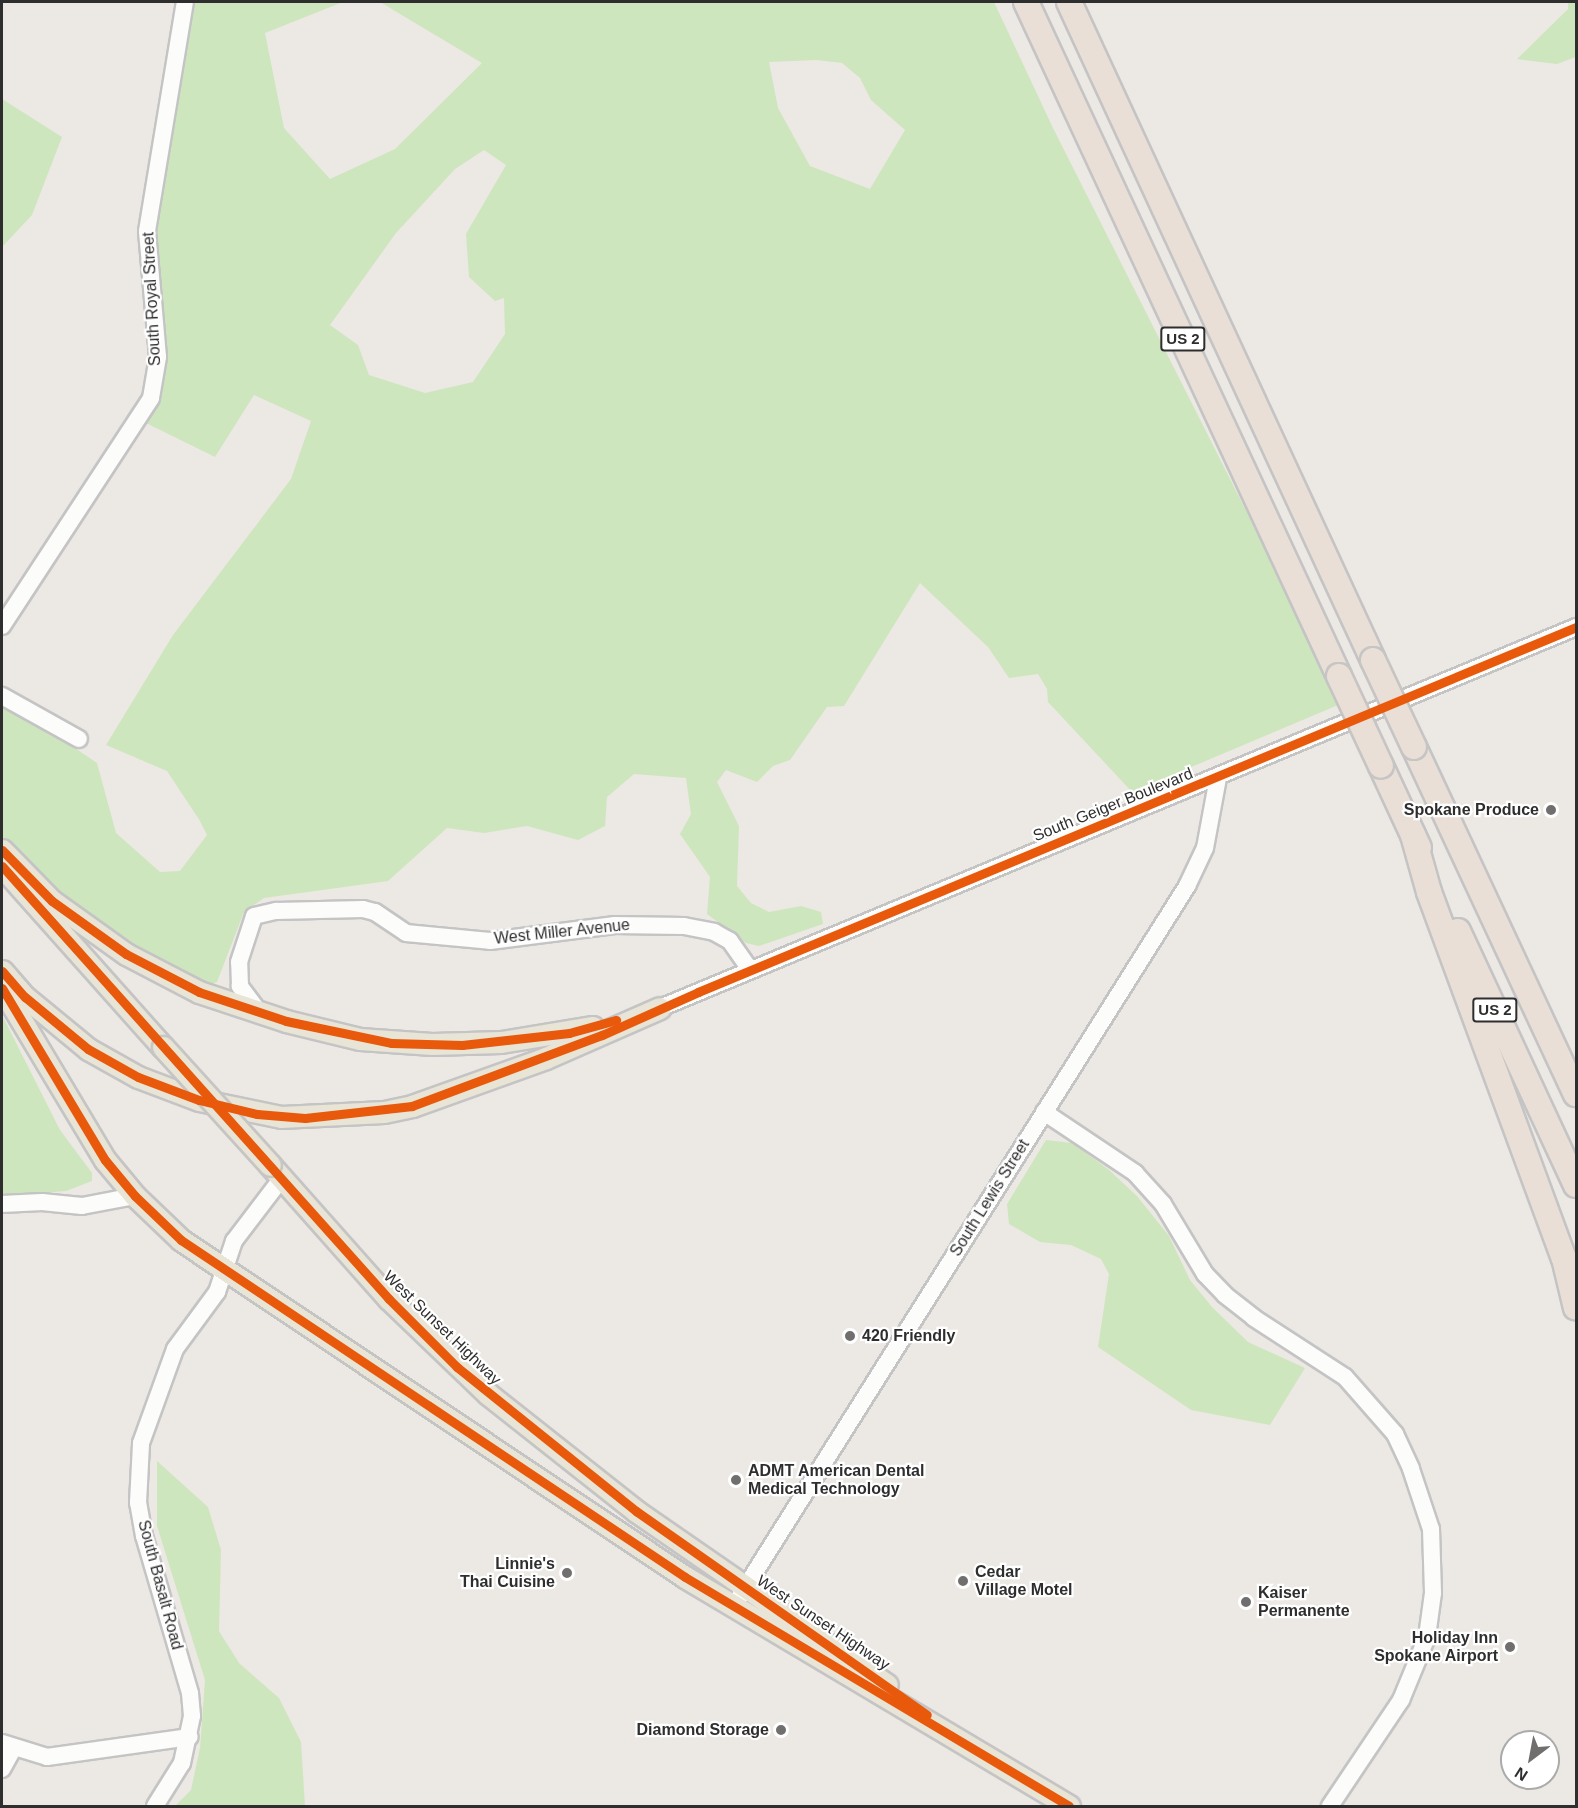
<!DOCTYPE html>
<html>
<head>
<meta charset="utf-8">
<style>
  body { margin:0 }
  #map { position:relative; width:1578px; height:1808px; overflow:hidden; background:#ece8e4; font-family:Helvetica,sans-serif }
  div>[style] { position:absolute }
  .green>* { inset:0; background:#cee6be }
  .roads { filter:drop-shadow(2px 0 #c5c4c5) drop-shadow(-2px 0 #c5c4c5) drop-shadow(0 2px #c5c4c5) drop-shadow(0 -2px #c5c4c5) }
  .minor>* { height:16px; margin:-8px; padding:0 8px; transform-origin:8px; border-radius:8px; background:#fcfcfb }
  .major>* { height:21px; margin:-10.5px; padding:0 10.5px; transform-origin:10.5px; border-radius:10.5px; background:#e8e4d6 }
  .highway>* { height:24px; margin:-12px; padding:0 12px; transform-origin:12px; border-radius:12px; background:#eadfd6 }
  .bridges { filter:drop-shadow(2px 0 #c6c5c4) drop-shadow(-2px 0 #c6c5c4) drop-shadow(0 2px #c6c5c4) drop-shadow(0 -2px #c6c5c4) }
  .major-bridge>* { height:21px; margin:-10.5px; padding:0 10.5px; transform-origin:10.5px; border-radius:10.5px; background:#e8e4d6 }
  .highway-bridge>* { height:24px; margin:-12px; padding:0 12px; transform-origin:12px; border-radius:12px; background:#eadfd6 }
  .cycleway>* { height:9px; margin:-4.5px; padding:0 4.5px; transform-origin:4.5px; border-radius:4.5px; background:#e8590c }
  .dots>* { width:16px; height:16px; translate:-50% -50%; box-sizing:border-box; border:3px solid #fff; border-radius:50% }
  span { translate:-50% -50%; white-space:nowrap; text-align:center; line-height:1.15; -webkit-text-stroke:4.5px #fff; paint-order:stroke }
  .shield-label span { padding:2px 4px; background:#fff; border:2px solid; border-radius:4px; -webkit-text-stroke-width:0 }
  .shield-label { font-size:15px; color:#2e2e2e; font-weight:700 }
  .street-label { font-size:16px; color:#2e2e2e }
  .poi-label { font-size:16px; color:#2e2e2e; font-weight:700 }
  .right { translate:-100% -50%; text-align:right }
  .left { translate:0 -50%; text-align:left }
  .frame { position:absolute; inset:0; border:3px solid #2e2e2e; pointer-events:none }
  .north { position:absolute; left:1500px; top:1730px; width:60px; height:60px; box-sizing:border-box; background:#fff; border:2px solid #ababab; border-radius:50%; rotate:212deg; font-size:16px; font-weight:700; line-height:24px; text-align:center; color:#2e2e2e }
  .north::after { content:''; display:block; margin:auto; width:21px; height:27px; background:#706f6e; clip-path:polygon(50% 0,100% 100%,50% 72%,0 100%) }
</style>
</head>
<body>
<div id="map">
  <div class="green">
    <i style="clip-path:polygon(evenodd,194px 2px,343px 2px,265px 33px,284px 128px,330px 179px,395px 149px,482px 63px,380px 2px,994px 2px,1053px 128px,1343px 703px,1132px 792px,1048px 702px,1047px 689px,1038px 674px,1009px 678px,988px 647px,920px 583px,844px 706px,827px 707px,790px 760px,773px 766px,757px 782px,726px 770px,717px 782px,739px 826px,737px 886px,751px 903px,769px 912px,801px 906px,821px 912px,823px 924px,759px 946px,746px 943px,707px 914px,710px 877px,680px 834px,691px 814px,686px 778px,634px 774px,607px 797px,605px 826px,578px 840px,527px 826px,484px 833px,447px 828px,388px 881px,264px 898px,244px 912px,217px 982px,206px 987px,143px 955px,76px 911px,2px 837px,2px 703px,19px 710px,97px 763px,116px 833px,160px 872px,180px 871px,207px 835px,200px 821px,167px 771px,106px 745px,173px 635px,291px 479px,311px 421px,254px 395px,215px 457px,146px 423px,162px 386px,165px 341px,154px 240px,194px 2px,816px 60px,842px 63px,860px 78px,871px 100px,905px 130px,870px 189px,810px 166px,778px 108px,769px 62px,816px 60px,194px 2px,484px 150px,506px 165px,466px 234px,469px 277px,495px 301px,504px 298px,505px 334px,473px 382px,425px 393px,369px 375px,358px 345px,330px 325px,396px 233px,455px 169px,484px 150px)"></i>
    <i style="clip-path:polygon(1568px 2px,1576px 2px,1576px 57px,1557px 64px,1517px 59px,1568px 9px)"></i>
    <i style="clip-path:polygon(2px 99px,62px 137px,32px 215px,2px 247px)"></i>
    <i style="clip-path:polygon(2px 1015px,60px 1130px,92px 1173px,92px 1181px,66px 1191px,2px 1196px)"></i>
    <i style="clip-path:polygon(1046px 1140px,1072px 1143px,1108px 1169px,1137px 1196px,1169px 1236px,1190px 1280px,1212px 1307px,1248px 1342px,1305px 1368px,1270px 1425px,1191px 1410px,1098px 1347px,1109px 1274px,1101px 1259px,1071px 1245px,1040px 1242px,1009px 1224px,1007px 1204px)"></i>
    <i style="clip-path:polygon(157px 1461px,208px 1507px,221px 1550px,219px 1631px,239px 1663px,279px 1698px,301px 1742px,305px 1806px,175px 1806px,191px 1790px,200px 1748px,205px 1680px,157px 1526px)"></i>
  </div>
  <div class="roads">
    <div class="minor">
      <i style="left:2px;top:626px;width:272px;rotate:-56.8deg"></i>
      <i style="left:151px;top:398px;width:42px;rotate:-80.3deg"></i>
      <i style="left:158px;top:357px;width:126px;rotate:-95deg"></i>
      <i style="left:147px;top:231px;width:232px;rotate:-80.6deg"></i>
      <i style="left:2px;top:696px;width:88px;rotate:29.2deg"></i>
      <i style="left:660px;top:1008px;width:992px;rotate:-22.58deg"></i>
      <i style="left:260px;top:1013px;width:34px;rotate:-127deg"></i>
      <i style="left:240px;top:986px;width:24px;rotate:-92deg"></i>
      <i style="left:239px;top:962px;width:48px;rotate:-71.9deg"></i>
      <i style="left:254px;top:916px;width:23px;rotate:-13deg"></i>
      <i style="left:276px;top:911px;width:87px;rotate:-1.3deg"></i>
      <i style="left:363px;top:909px;width:12px;rotate:14deg"></i>
      <i style="left:375px;top:912px;width:37px;rotate:34deg"></i>
      <i style="left:406px;top:933px;width:84px;rotate:5.4deg"></i>
      <i style="left:490px;top:941px;width:126px;rotate:-7.3deg"></i>
      <i style="left:615px;top:925px;width:69px;rotate:0.8deg"></i>
      <i style="left:684px;top:926px;width:31px;rotate:11deg"></i>
      <i style="left:714px;top:932px;width:18px;rotate:29deg"></i>
      <i style="left:730px;top:941px;width:35px;rotate:55deg"></i>
      <i style="left:1044px;top:1112px;width:110px;rotate:33.8deg"></i>
      <i style="left:1135px;top:1173px;width:42px;rotate:47.9deg"></i>
      <i style="left:1163px;top:1204px;width:82px;rotate:59deg"></i>
      <i style="left:1205px;top:1274px;width:29px;rotate:46deg"></i>
      <i style="left:1225px;top:1295px;width:37px;rotate:38deg"></i>
      <i style="left:1254px;top:1318px;width:108px;rotate:33deg"></i>
      <i style="left:1345px;top:1377px;width:76px;rotate:48.7deg"></i>
      <i style="left:1395px;top:1434px;width:38px;rotate:65deg"></i>
      <i style="left:1411px;top:1469px;width:63px;rotate:71.6deg"></i>
      <i style="left:1431px;top:1529px;width:64px;rotate:88.2deg"></i>
      <i style="left:1433px;top:1593px;width:44px;rotate:97.8deg"></i>
      <i style="left:1427px;top:1637px;width:68px;rotate:112.4deg"></i>
      <i style="left:1401px;top:1700px;width:128px;rotate:123.8deg"></i>
      <i style="left:2px;top:1204px;width:40px;rotate:-2.9deg"></i>
      <i style="left:42px;top:1202px;width:40px;rotate:5.7deg"></i>
      <i style="left:82px;top:1206px;width:54px;rotate:-10.7deg"></i>
      <i style="left:733px;top:1607px;width:852px;rotate:-57.8deg"></i>
      <i style="left:1187px;top:886px;width:42px;rotate:-64.7deg"></i>
      <i style="left:1205px;top:848px;width:71px;rotate:-79.5deg"></i>
      <i style="left:2px;top:1743px;width:47px;rotate:17.3deg"></i>
      <i style="left:47px;top:1757px;width:144px;rotate:-8deg"></i>
      <i style="left:2px;top:1769px;width:23px;rotate:-61deg"></i>
      <i style="left:155px;top:1806px;width:51px;rotate:-57.9deg"></i>
      <i style="left:182px;top:1763px;width:48px;rotate:-78deg"></i>
      <i style="left:192px;top:1716px;width:23px;rotate:-95deg"></i>
      <i style="left:190px;top:1693px;width:164px;rotate:-106.3deg"></i>
      <i style="left:144px;top:1536px;width:34px;rotate:-100deg"></i>
      <i style="left:138px;top:1503px;width:60px;rotate:-87.1deg"></i>
      <i style="left:141px;top:1443px;width:100px;rotate:-70.1deg"></i>
      <i style="left:175px;top:1349px;width:71px;rotate:-53.6deg"></i>
      <i style="left:217px;top:1292px;width:54px;rotate:-71.6deg"></i>
      <i style="left:234px;top:1241px;width:79px;rotate:-52.7deg"></i>
    </div>
    <div class="major">
      <i style="left:2px;top:850px;width:71px;rotate:45.6deg"></i>
      <i style="left:52px;top:901px;width:91px;rotate:35.6deg"></i>
      <i style="left:126px;top:954px;width:82px;rotate:27.5deg"></i>
      <i style="left:199px;top:992px;width:92px;rotate:18.4deg"></i>
      <i style="left:286px;top:1021px;width:76px;rotate:13.7deg"></i>
      <i style="left:360px;top:1039px;width:72px;rotate:4deg"></i>
      <i style="left:432px;top:1044px;width:69px;rotate:-1.7deg"></i>
      <i style="left:501px;top:1042px;width:93px;rotate:-9.3deg"></i>
      <i style="left:6px;top:871px;width:236px;rotate:48.3deg"></i>
      <i style="left:2px;top:971px;width:35px;rotate:49deg"></i>
      <i style="left:25px;top:997px;width:82px;rotate:39.5deg"></i>
      <i style="left:88px;top:1049px;width:57px;rotate:29.2deg"></i>
      <i style="left:138px;top:1077px;width:65px;rotate:20.7deg"></i>
      <i style="left:199px;top:1100px;width:84px;rotate:11.7deg"></i>
      <i style="left:281px;top:1117px;width:103px;rotate:-2.8deg"></i>
      <i style="left:384px;top:1112px;width:29px;rotate:-12deg"></i>
      <i style="left:412px;top:1106px;width:142px;rotate:-19.7deg"></i>
      <i style="left:546px;top:1058px;width:124px;rotate:-23.7deg"></i>
      <i style="left:2px;top:988px;width:200px;rotate:59.1deg"></i>
      <i style="left:105px;top:1160px;width:47px;rotate:50.2deg"></i>
      <i style="left:135px;top:1196px;width:64px;rotate:43.7deg"></i>
      <i style="left:181px;top:1240px;width:606px;rotate:33.77deg"></i>
      <i style="left:685px;top:1577px;width:447px;rotate:30.8deg"></i>
      <i style="left:270px;top:1165px;width:179px;rotate:48.4deg"></i>
      <i style="left:389px;top:1299px;width:137px;rotate:43.8deg"></i>
      <i style="left:488px;top:1394px;width:189px;rotate:38.3deg"></i>
      <i style="left:636px;top:1511px;width:305px;rotate:34.7deg"></i>
    </div>
    <div class="highway">
      <i style="left:1026px;top:2px;width:743px;rotate:65.09deg"></i>
      <i style="left:1069px;top:2px;width:725px;rotate:65.2deg"></i>
      <i style="left:1414px;top:747px;width:383px;rotate:65deg"></i>
      <i style="left:1381px;top:766px;width:90px;rotate:65.1deg"></i>
      <i style="left:1413px;top:835px;width:59px;rotate:74.3deg"></i>
      <i style="left:1429px;top:892px;width:390px;rotate:69.8deg"></i>
      <i style="left:1564px;top:1258px;width:51px;rotate:76.5deg"></i>
      <i style="left:1458px;top:931px;width:280px;rotate:65.1deg"></i>
    </div>
  </div>
  <div class="bridges">
    <div class="major-bridge">
      <i style="left:163px;top:1047px;width:159px;rotate:47.8deg"></i>
    </div>
    <div class="highway-bridge">
      <i style="left:1373px;top:660px;width:96px;rotate:64.8deg"></i>
      <i style="left:1339px;top:676px;width:99px;rotate:65deg"></i>
    </div>
  </div>
  <div class="cycleway">
    <i style="left:2px;top:850px;width:71px;rotate:45.6deg"></i>
    <i style="left:52px;top:901px;width:91px;rotate:35.6deg"></i>
    <i style="left:126px;top:954px;width:82px;rotate:27.5deg"></i>
    <i style="left:199px;top:992px;width:92px;rotate:18.4deg"></i>
    <i style="left:286px;top:1021px;width:107px;rotate:11.8deg"></i>
    <i style="left:391px;top:1043px;width:71px;rotate:1.6deg"></i>
    <i style="left:462px;top:1045px;width:108px;rotate:-6.4deg"></i>
    <i style="left:569px;top:1033px;width:49px;rotate:-15.5deg"></i>
    <i style="left:2px;top:866px;width:581px;rotate:48.21deg"></i>
    <i style="left:389px;top:1299px;width:96px;rotate:45deg"></i>
    <i style="left:457px;top:1367px;width:230px;rotate:38.8deg"></i>
    <i style="left:636px;top:1511px;width:355px;rotate:35deg"></i>
    <i style="left:2px;top:971px;width:35px;rotate:49deg"></i>
    <i style="left:25px;top:997px;width:82px;rotate:39.5deg"></i>
    <i style="left:88px;top:1049px;width:57px;rotate:29.2deg"></i>
    <i style="left:138px;top:1077px;width:65px;rotate:20.7deg"></i>
    <i style="left:199px;top:1100px;width:60px;rotate:13.6deg"></i>
    <i style="left:257px;top:1114px;width:48px;rotate:4.8deg"></i>
    <i style="left:305px;top:1118px;width:108px;rotate:-6.4deg"></i>
    <i style="left:412px;top:1106px;width:203px;rotate:-20.5deg"></i>
    <i style="left:602px;top:1035px;width:105px;rotate:-24.1deg"></i>
    <i style="left:698px;top:992px;width:951px;rotate:-22.57deg"></i>
    <i style="left:2px;top:988px;width:200px;rotate:59.1deg"></i>
    <i style="left:105px;top:1160px;width:47px;rotate:50.2deg"></i>
    <i style="left:135px;top:1196px;width:64px;rotate:43.7deg"></i>
    <i style="left:181px;top:1240px;width:606px;rotate:33.77deg"></i>
    <i style="left:685px;top:1577px;width:447px;rotate:30.8deg"></i>
  </div>
  <div class="dots">
    <i style="left:1551px;top:810px;background:#706f6e"></i>
    <i style="left:850px;top:1336px;background:#706f6e"></i>
    <i style="left:736px;top:1480px;background:#706f6e"></i>
    <i style="left:567px;top:1573px;background:#706f6e"></i>
    <i style="left:963px;top:1581px;background:#706f6e"></i>
    <i style="left:1246px;top:1602px;background:#706f6e"></i>
    <i style="left:1510px;top:1647px;background:#706f6e"></i>
    <i style="left:781px;top:1730px;background:#706f6e"></i>
  </div>
  <div class="shield-label">
    <span style="left:1183px;top:339px">US 2</span>
    <span style="left:1495px;top:1010px">US 2</span>
  </div>
  <div class="street-label">
    <span style="left:152px;top:299px;rotate:-93deg">South Royal Street</span>
    <span style="left:1113px;top:805px;rotate:-22deg">South Geiger Boulevard</span>
    <span style="left:562px;top:932px;rotate:-6deg">West Miller Avenue</span>
    <span style="left:990px;top:1198px;rotate:-58deg">South Lewis Street</span>
    <span style="left:442px;top:1328px;rotate:44deg">West Sunset Highway</span>
    <span style="left:160px;top:1585px;rotate:75deg">South Basalt Road</span>
    <span style="left:823px;top:1623px;rotate:34deg">West Sunset Highway</span>
  </div>
  <div class="poi-label">
    <span class="right" style="left:1539px;top:810px">Spokane Produce</span>
    <span class="left" style="left:862px;top:1336px">420 Friendly</span>
    <span class="left" style="left:748px;top:1480px">ADMT American Dental<br>Medical Technology</span>
    <span class="right" style="left:555px;top:1573px">Linnie's<br>Thai Cuisine</span>
    <span class="left" style="left:975px;top:1581px">Cedar<br>Village Motel</span>
    <span class="left" style="left:1258px;top:1602px">Kaiser<br>Permanente</span>
    <span class="right" style="left:1498px;top:1647px">Holiday Inn<br>Spokane Airport</span>
    <span class="right" style="left:769px;top:1730px">Diamond Storage</span>
  </div>
  <div class="frame"></div>
  <div class="north">N</div>
</div>
</body>
</html>
